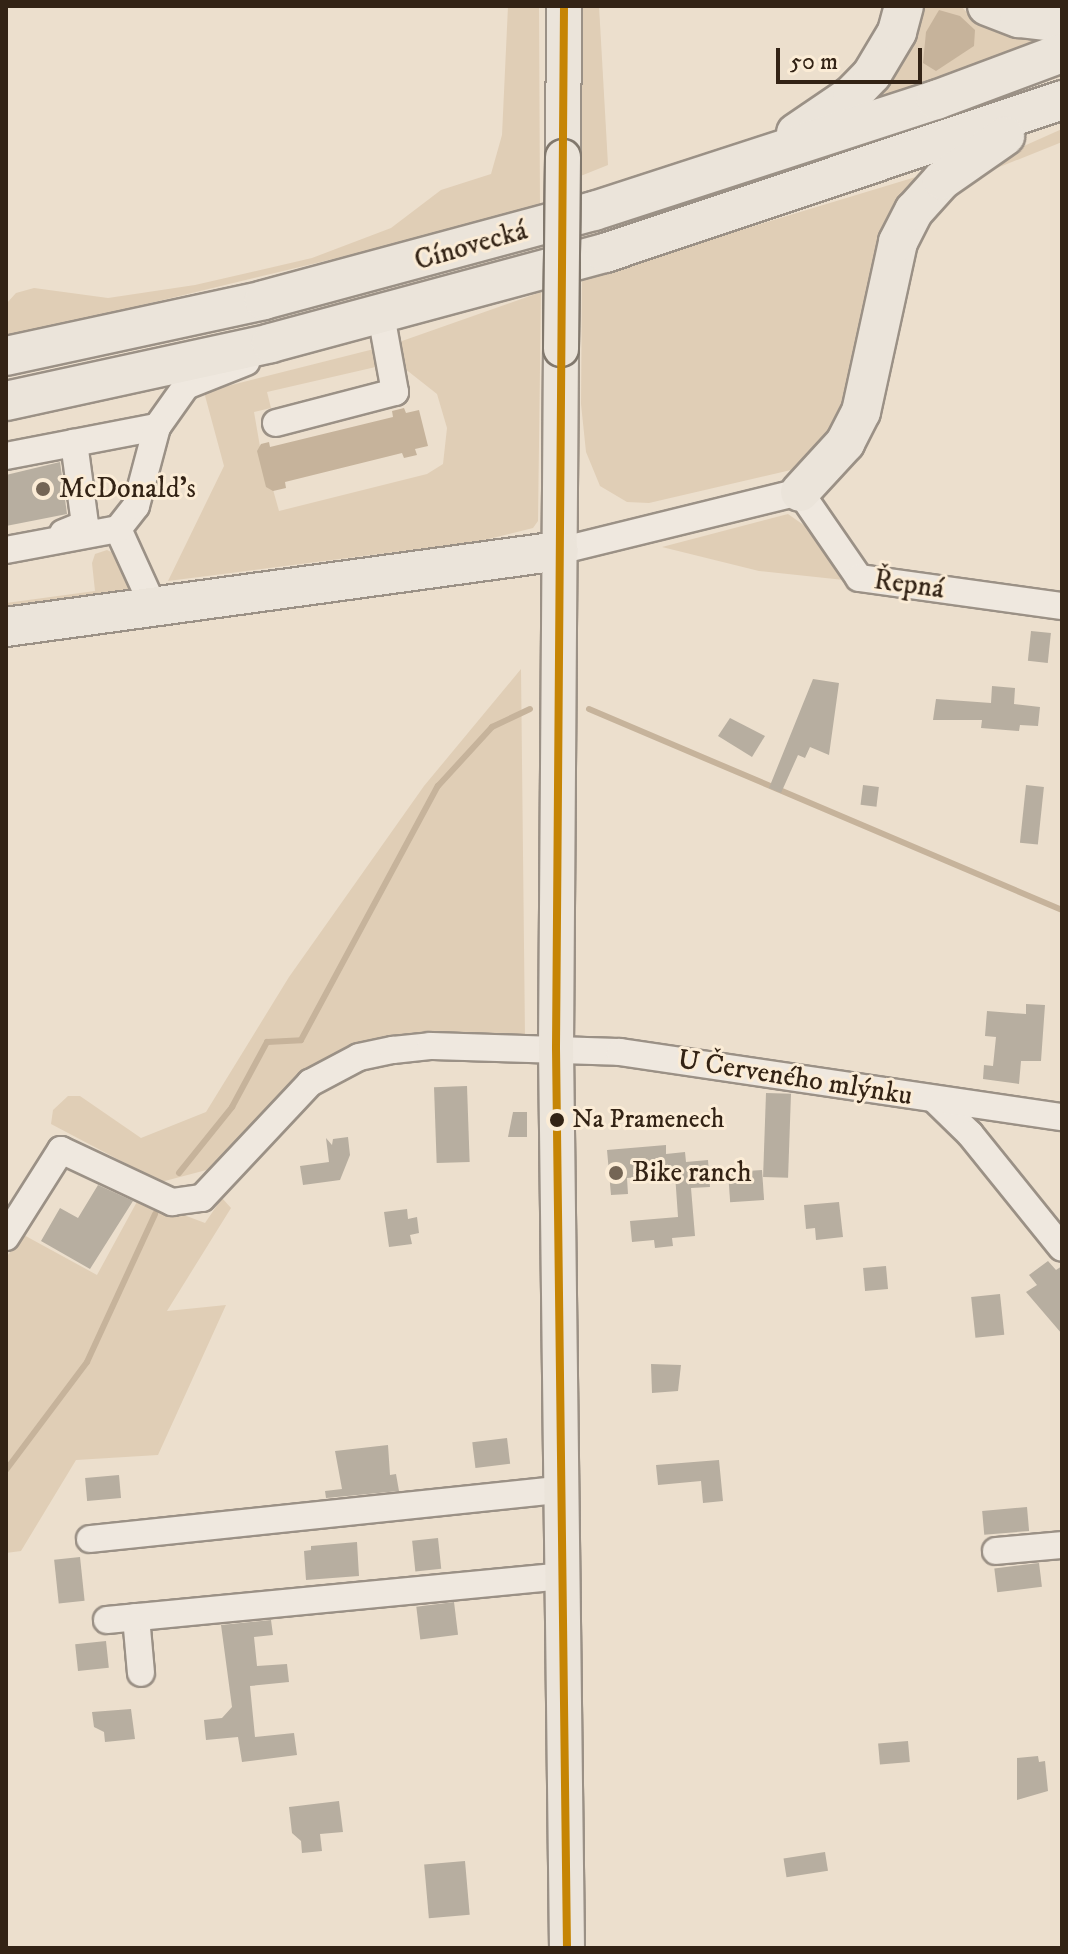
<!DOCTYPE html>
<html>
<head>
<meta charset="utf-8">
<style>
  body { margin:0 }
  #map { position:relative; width:1068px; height:1954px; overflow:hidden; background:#ecdfcd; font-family:"IM FELL DW Pica",serif }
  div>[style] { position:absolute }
  .green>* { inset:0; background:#e0ceb6 }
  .water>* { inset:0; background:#c6b39b }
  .stream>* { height:6px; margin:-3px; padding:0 3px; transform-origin:3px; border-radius:3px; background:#c6b39b }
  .building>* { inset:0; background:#b7aea0; transform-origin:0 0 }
  .roads { filter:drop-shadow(2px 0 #9b9186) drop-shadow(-2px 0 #9b9186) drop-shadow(0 2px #9b9186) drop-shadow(0 -2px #9b9186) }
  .minor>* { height:26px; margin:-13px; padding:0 13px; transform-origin:13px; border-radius:13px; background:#efe8df }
  .major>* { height:34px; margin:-17px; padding:0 17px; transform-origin:17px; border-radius:17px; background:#ebe4da }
  .highway>* { height:38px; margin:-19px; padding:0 19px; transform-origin:19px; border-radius:19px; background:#ebe4da }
  .bridges { filter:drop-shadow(2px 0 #81786d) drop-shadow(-2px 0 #81786d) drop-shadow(0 2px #81786d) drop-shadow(0 -2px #81786d) }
  .major-bridge>* { height:34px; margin:-17px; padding:0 17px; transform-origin:17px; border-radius:17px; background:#ebe4da }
  .bus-1>* { height:8px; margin:-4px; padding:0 4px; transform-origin:4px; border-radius:4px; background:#c68505 }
  .dots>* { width:22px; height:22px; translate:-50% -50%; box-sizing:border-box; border:4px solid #fbecd6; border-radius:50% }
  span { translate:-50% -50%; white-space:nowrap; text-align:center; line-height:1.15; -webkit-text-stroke:6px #fbecd6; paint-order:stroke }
  .bus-label { font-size:26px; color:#332315 }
  .left { translate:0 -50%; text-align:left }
  .street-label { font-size:28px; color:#332315 }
  .poi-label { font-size:28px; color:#332315 }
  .frame { position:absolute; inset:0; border:8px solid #332315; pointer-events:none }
  .scale { position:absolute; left:776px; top:48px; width:146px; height:36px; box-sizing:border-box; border:4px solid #332315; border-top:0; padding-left:10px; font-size:24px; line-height:28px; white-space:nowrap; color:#332315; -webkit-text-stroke:6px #fbecd6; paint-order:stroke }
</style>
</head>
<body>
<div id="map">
  <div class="green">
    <i style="clip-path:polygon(508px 6px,539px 6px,540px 209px,6px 338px,6px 304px,16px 293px,34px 288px,108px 298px,195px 285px,312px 258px,391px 228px,441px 190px,491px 174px,502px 135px)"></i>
    <i style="clip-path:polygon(582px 6px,599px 6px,608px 165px,578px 177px)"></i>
    <i style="clip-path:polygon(919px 6px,961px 6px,971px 17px,1035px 42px,861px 107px)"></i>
    <i style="clip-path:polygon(1062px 129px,1062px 142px,977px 176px,983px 164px)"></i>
    <i style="clip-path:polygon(919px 176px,910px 190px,849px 410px,823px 450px,791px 470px,649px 503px,627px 502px,600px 486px,586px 452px,581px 404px,582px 278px)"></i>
    <i style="clip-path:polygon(541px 292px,538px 521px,533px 528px,480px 541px,168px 581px,224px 466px,204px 392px,374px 349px,380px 366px,267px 392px,271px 408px,254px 412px,267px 487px,272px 486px,279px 511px,427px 474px,443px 464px,447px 428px,437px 394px,404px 368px,397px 350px,402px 341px)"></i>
    <i style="clip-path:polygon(788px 514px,815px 533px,844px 580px,759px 571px,662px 547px)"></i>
    <i style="clip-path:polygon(107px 550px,118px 555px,133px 597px,6px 615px,6px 603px,95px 591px,92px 563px,95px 554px)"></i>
    <i style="clip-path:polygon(521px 669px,525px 1037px,359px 1044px,214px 1168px,161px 1182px,51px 1124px,53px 1110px,68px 1096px,80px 1096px,141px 1138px,206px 1112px,289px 977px,424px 786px)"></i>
    <i style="clip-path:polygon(139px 1198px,205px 1223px,222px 1198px,231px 1208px,167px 1311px,226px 1305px,158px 1455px,76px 1460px,21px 1551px,6px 1553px,6px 1258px,22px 1234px,97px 1275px)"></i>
  </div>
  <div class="water">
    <i style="clip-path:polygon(939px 10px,960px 16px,975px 30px,974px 46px,936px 71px,923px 63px,926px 32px)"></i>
    <i style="clip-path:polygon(404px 408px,406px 413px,419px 410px,428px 446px,415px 449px,417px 455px,404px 458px,402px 453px,285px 482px,286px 488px,273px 491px,266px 487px,257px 451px,261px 444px,269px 442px,270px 447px,393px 417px,392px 411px)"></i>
  </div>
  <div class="stream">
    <i style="left:589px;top:709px;width:514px;rotate:23.02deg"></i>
    <i style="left:179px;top:1173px;width:85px;rotate:-51.2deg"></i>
    <i style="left:232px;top:1107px;width:74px;rotate:-61.7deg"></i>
    <i style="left:267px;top:1042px;width:34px;rotate:-3deg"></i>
    <i style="left:301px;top:1040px;width:289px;rotate:-61.7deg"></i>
    <i style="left:438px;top:786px;width:80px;rotate:-47.5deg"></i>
    <i style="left:492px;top:727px;width:42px;rotate:-25.3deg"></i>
    <i style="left:6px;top:1470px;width:135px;rotate:-53.1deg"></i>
    <i style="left:87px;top:1362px;width:163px;rotate:-65.3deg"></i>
  </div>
  <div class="building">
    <i style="clip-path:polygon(60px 462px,67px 514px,6px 526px,6px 475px)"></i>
    <i style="left:1031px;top:631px;width:20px;height:30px;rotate:6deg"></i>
    <i style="clip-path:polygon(813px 679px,839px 683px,829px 755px,810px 747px,805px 758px,798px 755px,781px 793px,769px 788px)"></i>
    <i style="clip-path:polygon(992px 686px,1015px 688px,1014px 704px,1040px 707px,1038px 726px,1020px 725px,1019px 731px,981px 728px,982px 720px,933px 720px,936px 699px,991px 703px)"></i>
    <i style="clip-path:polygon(730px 718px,765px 736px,752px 757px,718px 736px)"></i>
    <i style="left:863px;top:785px;width:16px;height:20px;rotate:7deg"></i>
    <i style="left:1026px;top:785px;width:18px;height:58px;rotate:6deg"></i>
    <i style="clip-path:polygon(1026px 1004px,1045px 1005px,1041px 1061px,1021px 1061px,1019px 1084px,983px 1079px,984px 1065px,993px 1066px,996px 1037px,985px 1036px,987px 1011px,1026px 1014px)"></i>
    <i style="left:467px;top:1086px;width:76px;height:33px;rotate:88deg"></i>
    <i style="left:766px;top:1093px;width:25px;height:84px;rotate:2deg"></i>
    <i style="clip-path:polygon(513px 1112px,527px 1112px,527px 1137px,508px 1137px)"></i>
    <i style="clip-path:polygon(348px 1137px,350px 1155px,340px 1180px,303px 1185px,300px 1166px,329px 1162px,326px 1138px,332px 1145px,333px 1139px)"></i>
    <i style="clip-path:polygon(666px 1145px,666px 1154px,685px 1152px,686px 1162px,708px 1160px,710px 1187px,691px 1188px,695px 1236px,672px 1238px,673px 1246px,655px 1248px,654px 1240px,632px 1242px,630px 1221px,678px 1217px,675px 1174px,627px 1178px,628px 1194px,611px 1195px,607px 1150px)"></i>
    <i style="left:762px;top:1170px;width:30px;height:34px;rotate:86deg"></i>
    <i style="clip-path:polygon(98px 1185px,133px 1201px,90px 1269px,41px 1241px,60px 1208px,78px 1218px)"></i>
    <i style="clip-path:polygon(839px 1202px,843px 1237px,816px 1240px,815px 1228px,806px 1229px,804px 1205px)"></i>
    <i style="clip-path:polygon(407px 1209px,408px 1219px,417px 1217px,419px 1233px,410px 1235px,412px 1244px,389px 1247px,384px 1212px)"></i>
    <i style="clip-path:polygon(1048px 1261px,1056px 1270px,1062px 1266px,1062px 1334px,1026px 1292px,1037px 1285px,1029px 1275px)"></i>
    <i style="left:886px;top:1266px;width:23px;height:23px;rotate:85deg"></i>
    <i style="left:1000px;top:1294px;width:41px;height:29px;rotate:84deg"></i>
    <i style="clip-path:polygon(651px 1364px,681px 1365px,678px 1391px,652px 1393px)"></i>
    <i style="left:507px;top:1438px;width:26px;height:35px;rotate:83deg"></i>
    <i style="clip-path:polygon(388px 1445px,390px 1475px,396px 1474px,399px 1491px,326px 1498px,325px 1491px,342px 1489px,335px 1451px)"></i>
    <i style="clip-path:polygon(719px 1460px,723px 1501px,703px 1503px,701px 1481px,658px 1485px,656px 1465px)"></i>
    <i style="left:119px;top:1475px;width:23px;height:34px;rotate:85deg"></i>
    <i style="left:1027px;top:1507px;width:24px;height:45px;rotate:85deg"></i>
    <i style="left:438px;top:1538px;width:31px;height:26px;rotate:84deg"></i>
    <i style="clip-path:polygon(357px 1542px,359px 1576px,306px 1580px,304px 1551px,311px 1550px,311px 1546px)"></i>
    <i style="left:80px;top:1557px;width:44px;height:26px;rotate:84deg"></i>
    <i style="left:1039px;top:1563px;width:24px;height:45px;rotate:83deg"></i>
    <i style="left:454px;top:1602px;width:33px;height:38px;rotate:83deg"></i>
    <i style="clip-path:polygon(271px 1620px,273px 1635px,254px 1637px,257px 1666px,287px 1664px,289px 1682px,250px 1686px,255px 1737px,294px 1733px,297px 1755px,242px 1762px,238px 1737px,206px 1740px,204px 1720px,222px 1718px,232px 1707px,221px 1625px)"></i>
    <i style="left:106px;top:1641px;width:27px;height:31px;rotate:84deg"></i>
    <i style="clip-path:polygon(131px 1709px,135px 1739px,105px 1742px,104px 1732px,94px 1727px,92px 1712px)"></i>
    <i style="left:908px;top:1741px;width:21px;height:30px;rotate:85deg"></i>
    <i style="clip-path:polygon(1038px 1756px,1039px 1762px,1045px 1761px,1048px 1791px,1017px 1800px,1017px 1758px)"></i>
    <i style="clip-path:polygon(339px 1801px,343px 1832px,320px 1834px,322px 1851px,302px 1853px,301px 1841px,292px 1833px,289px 1807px)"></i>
    <i style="left:825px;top:1852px;width:19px;height:42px;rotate:81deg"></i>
    <i style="left:465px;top:1861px;width:54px;height:41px;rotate:85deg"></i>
  </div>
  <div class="roads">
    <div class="minor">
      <i style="left:276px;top:423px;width:123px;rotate:-14.6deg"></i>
      <i style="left:395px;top:392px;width:78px;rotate:-100.3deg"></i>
      <i style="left:6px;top:456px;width:154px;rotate:-10.9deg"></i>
      <i style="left:157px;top:427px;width:50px;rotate:-54.7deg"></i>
      <i style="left:186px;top:386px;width:65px;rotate:-21.8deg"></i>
      <i style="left:118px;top:529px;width:87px;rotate:65.5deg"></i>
      <i style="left:63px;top:533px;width:24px;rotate:-22deg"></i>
      <i style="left:85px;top:524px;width:82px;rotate:-97.7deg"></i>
      <i style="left:6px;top:550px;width:114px;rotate:-10.6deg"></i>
      <i style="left:118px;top:529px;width:29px;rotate:-52deg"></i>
      <i style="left:136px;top:506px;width:82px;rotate:-75.1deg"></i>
      <i style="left:559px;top:551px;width:248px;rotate:-13.8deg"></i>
      <i style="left:800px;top:492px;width:104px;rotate:55.5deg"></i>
      <i style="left:859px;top:578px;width:205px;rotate:7.9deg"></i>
      <i style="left:935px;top:1100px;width:49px;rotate:44.2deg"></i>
      <i style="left:970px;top:1134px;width:146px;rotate:51.1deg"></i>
      <i style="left:6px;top:1237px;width:103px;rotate:-57.7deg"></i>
      <i style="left:61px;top:1150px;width:123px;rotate:25.1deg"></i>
      <i style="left:172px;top:1202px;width:30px;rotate:-8deg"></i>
      <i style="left:202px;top:1198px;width:158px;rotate:-46.8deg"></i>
      <i style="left:310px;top:1083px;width:55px;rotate:-28deg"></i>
      <i style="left:359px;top:1057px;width:35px;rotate:-12deg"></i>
      <i style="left:393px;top:1050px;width:37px;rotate:-6deg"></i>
      <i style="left:430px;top:1046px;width:190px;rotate:1.8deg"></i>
      <i style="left:620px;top:1052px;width:447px;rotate:8.4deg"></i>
      <i style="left:90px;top:1539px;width:473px;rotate:-6deg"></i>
      <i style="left:996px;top:1551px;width:66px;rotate:-5.2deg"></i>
      <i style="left:136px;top:1617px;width:56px;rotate:84.9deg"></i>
      <i style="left:107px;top:1620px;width:455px;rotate:-5.5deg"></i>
    </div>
    <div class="major">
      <i style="left:563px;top:157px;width:151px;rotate:-89.6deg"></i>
      <i style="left:561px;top:349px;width:699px;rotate:90.41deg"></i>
      <i style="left:556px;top:1048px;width:900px;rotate:89.3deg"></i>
    </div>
    <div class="highway">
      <i style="left:987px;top:6px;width:34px;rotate:21deg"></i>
      <i style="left:1019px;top:18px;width:43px;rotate:6.6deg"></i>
      <i style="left:796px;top:133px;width:68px;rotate:-34.2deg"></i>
      <i style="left:852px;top:95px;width:29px;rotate:-46deg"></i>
      <i style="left:872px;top:74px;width:49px;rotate:-59.2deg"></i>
      <i style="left:897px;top:32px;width:27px;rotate:-75deg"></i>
      <i style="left:6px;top:356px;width:264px;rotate:-12.2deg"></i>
      <i style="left:264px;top:300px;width:342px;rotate:-15.1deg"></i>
      <i style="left:594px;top:211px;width:360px;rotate:-18deg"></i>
      <i style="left:936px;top:100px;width:134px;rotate:-20.5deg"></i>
      <i style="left:6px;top:401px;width:271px;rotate:-12.3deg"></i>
      <i style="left:271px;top:343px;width:346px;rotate:-15.1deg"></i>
      <i style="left:605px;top:253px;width:482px;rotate:-18.5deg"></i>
      <i style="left:800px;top:492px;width:67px;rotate:-47.4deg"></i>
      <i style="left:845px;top:443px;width:35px;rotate:-63deg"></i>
      <i style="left:861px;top:412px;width:174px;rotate:-77.7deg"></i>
      <i style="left:898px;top:242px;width:35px;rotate:-63deg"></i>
      <i style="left:914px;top:211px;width:42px;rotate:-47.9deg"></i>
      <i style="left:942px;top:180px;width:77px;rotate:-34.9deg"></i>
      <i style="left:6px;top:627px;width:558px;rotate:-7.83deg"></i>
    </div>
  </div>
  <div class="bridges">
    <div class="major-bridge">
      <i style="left:561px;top:349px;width:192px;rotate:-89.4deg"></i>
    </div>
  </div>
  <div class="bus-1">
    <i style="left:564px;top:6px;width:1042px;rotate:90.44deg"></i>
    <i style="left:556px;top:1048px;width:900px;rotate:89.3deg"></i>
  </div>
  <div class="dots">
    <i style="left:43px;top:489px;background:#746555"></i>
    <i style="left:557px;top:1120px;background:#332315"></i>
    <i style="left:616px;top:1173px;background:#746555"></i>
  </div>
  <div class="bus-label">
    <span class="left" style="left:572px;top:1120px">Na Pramenech</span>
  </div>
  <div class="street-label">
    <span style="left:471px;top:246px;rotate:-16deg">Cínovecká</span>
    <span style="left:909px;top:585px;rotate:8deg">Řepná</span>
    <span style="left:795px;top:1078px;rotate:9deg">U Červeného mlýnku</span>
  </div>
  <div class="poi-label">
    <span class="left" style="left:59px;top:489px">McDonald's</span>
    <span class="left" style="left:632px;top:1173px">Bike ranch</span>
  </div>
  <div class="frame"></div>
  <div class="scale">50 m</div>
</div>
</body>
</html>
